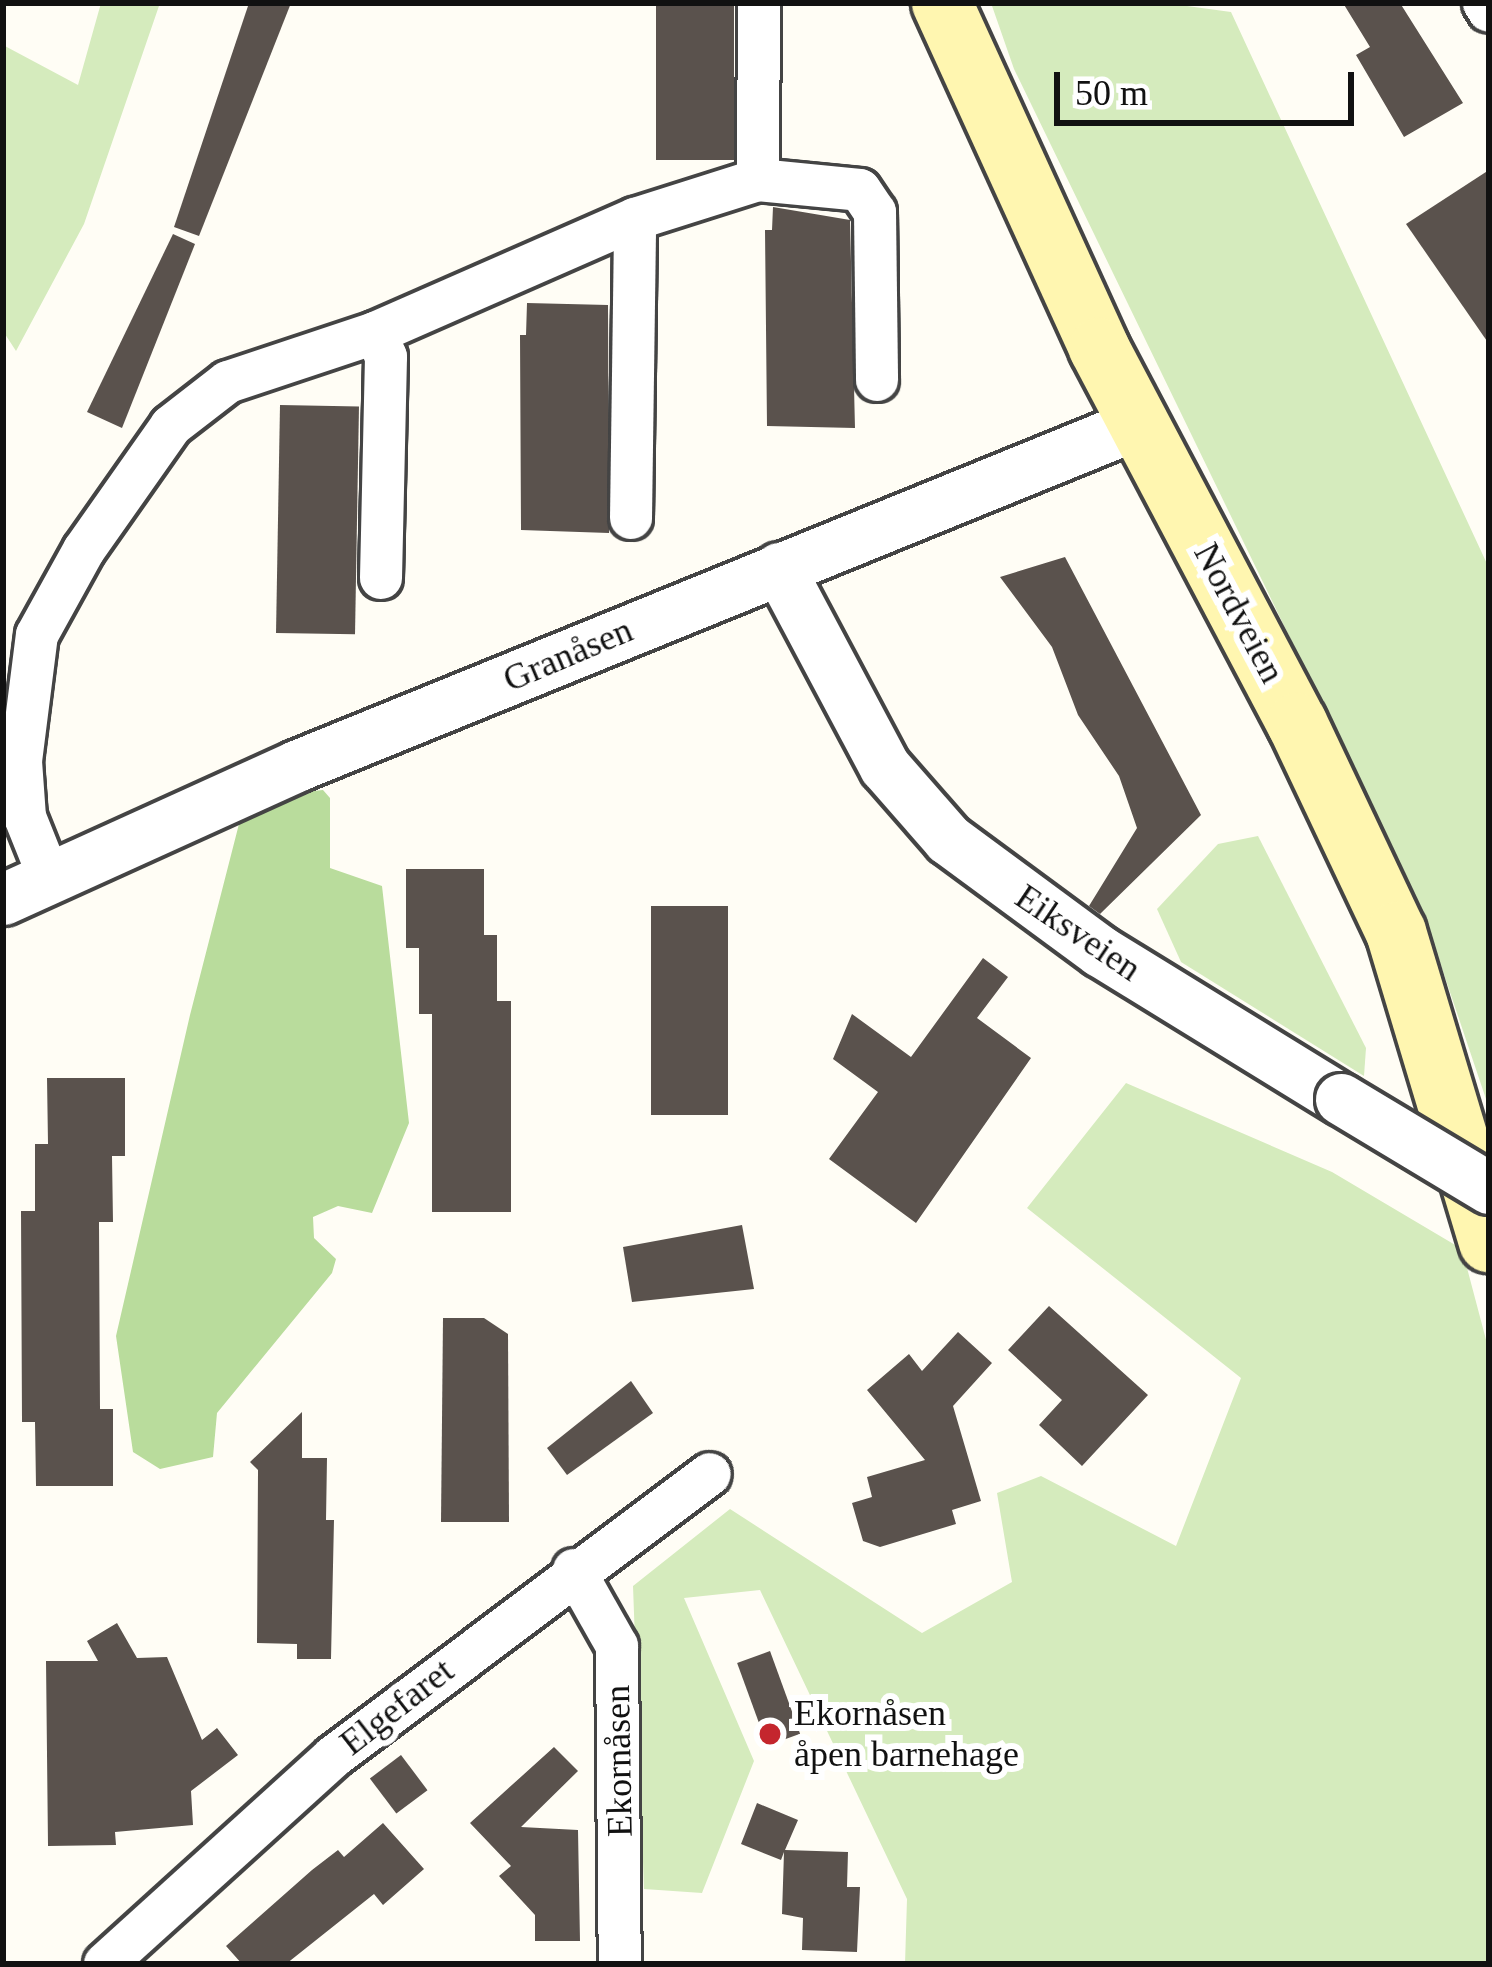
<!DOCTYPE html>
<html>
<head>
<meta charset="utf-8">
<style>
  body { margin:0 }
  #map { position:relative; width:1492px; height:1967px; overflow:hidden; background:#fffdf5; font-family:Georgia,serif }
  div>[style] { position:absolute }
  .green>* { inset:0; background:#d5ebbd }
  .forest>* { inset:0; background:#b9dc9c }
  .building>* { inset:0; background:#5a524d; transform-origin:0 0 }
  .roads { filter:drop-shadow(3px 0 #444) drop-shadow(-3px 0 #444) drop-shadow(0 3px #444) drop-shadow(0 -3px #444) }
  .minor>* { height:42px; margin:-21px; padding:0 21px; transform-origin:21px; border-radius:21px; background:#fff }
  .tertiary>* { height:51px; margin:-25.5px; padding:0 25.5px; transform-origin:25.5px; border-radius:25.5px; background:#fff }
  .secondary>* { height:60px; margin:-30px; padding:0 30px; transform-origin:30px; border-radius:30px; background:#fff6b0 }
  .bridges { filter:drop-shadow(3px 0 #444) drop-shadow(-3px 0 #444) drop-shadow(0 3px #444) drop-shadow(0 -3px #444) }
  .tertiary-bridge>* { height:51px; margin:-25.5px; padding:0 25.5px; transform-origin:25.5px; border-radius:25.5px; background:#fff }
  .dots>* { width:33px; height:33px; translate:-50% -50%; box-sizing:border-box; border:6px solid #fff; border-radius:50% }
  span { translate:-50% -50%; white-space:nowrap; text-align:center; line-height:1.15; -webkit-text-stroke:12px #fff; paint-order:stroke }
  .street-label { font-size:36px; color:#111 }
  .poi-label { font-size:36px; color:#111 }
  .left { translate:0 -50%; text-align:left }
  .frame { position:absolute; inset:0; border:6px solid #111; pointer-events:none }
  .scale { position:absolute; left:1054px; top:72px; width:300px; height:54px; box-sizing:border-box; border:6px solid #111; border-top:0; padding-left:15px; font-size:36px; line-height:42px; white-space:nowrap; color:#111; -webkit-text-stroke:9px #fff; paint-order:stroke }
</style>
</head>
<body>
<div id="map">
  <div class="green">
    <i style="clip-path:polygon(101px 3px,160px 3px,84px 224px,16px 351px,3px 331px,3px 45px,78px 85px)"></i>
    <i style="clip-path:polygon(991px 3px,1165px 3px,1231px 12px,1488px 566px,1489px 1108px,1423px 912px,1014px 69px)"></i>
    <i style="clip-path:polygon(1258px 836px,1366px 1048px,1364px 1076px,1181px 962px,1157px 909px,1218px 844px)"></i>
    <i style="clip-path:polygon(1126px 1083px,1332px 1172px,1462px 1249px,1489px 1351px,1489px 1964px,905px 1964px,907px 1899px,760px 1590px,684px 1598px,754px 1761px,702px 1893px,644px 1889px,633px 1586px,730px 1509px,922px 1633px,1012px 1582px,997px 1493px,1041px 1476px,1176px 1546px,1241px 1378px,1027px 1208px)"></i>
  </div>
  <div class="forest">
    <i style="clip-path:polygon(323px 790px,330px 798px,330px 868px,382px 886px,409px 1123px,372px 1213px,338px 1206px,313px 1217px,314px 1238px,336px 1259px,332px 1273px,217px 1413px,213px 1457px,160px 1469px,133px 1452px,116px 1336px,190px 1015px,240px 820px,293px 793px)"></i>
  </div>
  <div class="building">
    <i style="clip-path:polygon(249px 3px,291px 3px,199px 236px,174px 227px)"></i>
    <i style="left:656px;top:3px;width:78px;height:157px"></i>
    <i style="clip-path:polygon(1343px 3px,1400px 3px,1463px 103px,1404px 137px,1356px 55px,1370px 47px)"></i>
    <i style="clip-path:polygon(1489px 170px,1489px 344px,1406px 224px)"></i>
    <i style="clip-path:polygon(773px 207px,850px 220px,855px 428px,767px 426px,765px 230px,772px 230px)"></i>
    <i style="clip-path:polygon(173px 234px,195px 244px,122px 428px,87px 412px)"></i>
    <i style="clip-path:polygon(527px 303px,608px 305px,609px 533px,521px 530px,520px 335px,526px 335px)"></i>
    <i style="left:280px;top:405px;width:79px;height:228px;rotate:1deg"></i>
    <i style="clip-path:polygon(1065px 557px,1201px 815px,1100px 914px,1089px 906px,1137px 828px,1119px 776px,1078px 715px,1052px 647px,1000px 577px)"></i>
    <i style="clip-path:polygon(406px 869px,484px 869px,484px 935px,497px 935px,497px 1001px,511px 1001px,511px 1212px,432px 1212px,432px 1014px,419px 1014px,419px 948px,406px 948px)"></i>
    <i style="left:651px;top:906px;width:77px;height:209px"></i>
    <i style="clip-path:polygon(983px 958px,1008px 977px,977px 1018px,1031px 1058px,916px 1223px,829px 1159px,878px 1092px,833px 1059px,852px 1014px,911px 1057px)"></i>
    <i style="clip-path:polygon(47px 1078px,125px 1078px,125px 1156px,112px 1156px,113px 1222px,99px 1222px,100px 1409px,113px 1409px,113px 1486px,36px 1486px,35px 1422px,22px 1422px,21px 1211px,35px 1211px,35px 1144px,48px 1144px)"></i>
    <i style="clip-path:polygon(742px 1225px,754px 1289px,632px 1302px,623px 1247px)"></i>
    <i style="clip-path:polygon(1049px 1306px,1148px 1395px,1082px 1466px,1039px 1425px,1062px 1400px,1008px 1350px)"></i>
    <i style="clip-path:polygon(443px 1318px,484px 1318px,508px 1334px,509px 1522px,441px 1522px)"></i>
    <i style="clip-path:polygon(958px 1332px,992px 1363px,953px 1406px,981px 1501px,952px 1510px,956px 1524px,880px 1547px,863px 1541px,852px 1503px,872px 1497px,867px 1477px,925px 1460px,867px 1390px,909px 1354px,922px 1371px)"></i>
    <i style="clip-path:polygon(631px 1381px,653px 1413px,567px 1475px,547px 1448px)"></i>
    <i style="clip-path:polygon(302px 1412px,302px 1458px,327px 1458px,326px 1520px,334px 1520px,331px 1659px,297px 1659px,297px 1644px,257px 1643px,258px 1470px,250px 1462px)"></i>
    <i style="clip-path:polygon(117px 1623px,137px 1658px,167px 1657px,202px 1740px,217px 1728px,238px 1755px,191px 1791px,193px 1825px,115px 1832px,116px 1845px,48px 1846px,46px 1661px,98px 1661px,87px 1641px)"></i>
    <i style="left:770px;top:1651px;width:88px;height:35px;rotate:70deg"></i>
    <i style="clip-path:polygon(554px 1747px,578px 1771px,521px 1827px,578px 1830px,580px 1941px,535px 1941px,535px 1915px,499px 1876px,511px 1866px,470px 1823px)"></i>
    <i style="left:401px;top:1755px;width:44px;height:39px;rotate:53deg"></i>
    <i style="clip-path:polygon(757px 1803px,798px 1820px,785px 1850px,848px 1852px,847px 1887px,860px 1887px,857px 1952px,802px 1950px,803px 1918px,782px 1914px,784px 1852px,781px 1860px,741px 1844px)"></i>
    <i style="clip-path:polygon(383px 1823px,424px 1869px,383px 1905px,374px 1894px,286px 1964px,242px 1964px,226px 1946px,312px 1870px,338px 1850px,344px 1857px)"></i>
  </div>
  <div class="roads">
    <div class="minor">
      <i style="left:1484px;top:3px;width:9px;rotate:58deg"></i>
      <i style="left:758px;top:180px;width:177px;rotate:-89.7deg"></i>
      <i style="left:375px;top:333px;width:26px;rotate:65deg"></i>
      <i style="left:386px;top:357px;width:221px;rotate:91.3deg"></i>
      <i style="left:631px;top:518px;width:299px;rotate:-89.2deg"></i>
      <i style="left:49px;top:877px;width:65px;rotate:-111.8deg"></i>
      <i style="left:25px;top:817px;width:56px;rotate:-94.1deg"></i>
      <i style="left:21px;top:761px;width:127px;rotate:-82.8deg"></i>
      <i style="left:37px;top:635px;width:97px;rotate:-61.1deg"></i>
      <i style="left:84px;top:550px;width:151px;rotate:-54.9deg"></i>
      <i style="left:171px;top:426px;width:72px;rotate:-37.7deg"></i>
      <i style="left:228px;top:382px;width:155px;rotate:-18.4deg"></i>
      <i style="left:375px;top:333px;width:284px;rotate:-23.7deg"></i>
      <i style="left:635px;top:219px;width:129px;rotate:-17.6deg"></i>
      <i style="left:758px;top:180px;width:102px;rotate:5.6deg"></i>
      <i style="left:860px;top:190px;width:27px;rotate:56deg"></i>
      <i style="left:875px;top:212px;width:168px;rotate:89.3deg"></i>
      <i style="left:574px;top:1570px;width:87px;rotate:60.5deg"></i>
      <i style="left:617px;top:1646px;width:318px;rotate:89.5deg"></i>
      <i style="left:105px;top:1964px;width:308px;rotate:-42.2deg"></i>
      <i style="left:333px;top:1757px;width:471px;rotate:-36.9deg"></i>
    </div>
    <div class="tertiary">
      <i style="left:779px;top:568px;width:225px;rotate:62deg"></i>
      <i style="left:885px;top:767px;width:96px;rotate:48.8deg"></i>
      <i style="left:948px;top:839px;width:189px;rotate:36.4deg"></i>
      <i style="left:1100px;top:951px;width:283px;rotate:31.6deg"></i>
      <i style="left:3px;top:899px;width:322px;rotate:-24.4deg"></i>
      <i style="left:296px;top:766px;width:910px;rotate:-22.14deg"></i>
    </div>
    <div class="secondary">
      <i style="left:942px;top:3px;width:379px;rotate:65.5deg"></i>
      <i style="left:1099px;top:348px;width:424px;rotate:62.2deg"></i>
      <i style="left:1297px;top:723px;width:231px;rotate:64.7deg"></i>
      <i style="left:1396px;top:932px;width:324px;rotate:73.3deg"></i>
    </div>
  </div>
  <div class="bridges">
    <div class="tertiary-bridge">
      <i style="left:1341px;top:1099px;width:173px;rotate:31deg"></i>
    </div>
  </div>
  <div class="dots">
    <i style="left:770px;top:1734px;background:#c4262e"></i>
  </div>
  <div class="street-label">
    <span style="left:1239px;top:613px;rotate:62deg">Nordveien</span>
    <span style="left:568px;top:655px;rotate:-23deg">Granåsen</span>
    <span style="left:1078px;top:933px;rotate:34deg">Eiksveien</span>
    <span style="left:397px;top:1707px;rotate:-38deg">Elgefaret</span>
    <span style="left:619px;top:1761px;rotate:-91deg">Ekornåsen</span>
  </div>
  <div class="poi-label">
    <span class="left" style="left:794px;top:1734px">Ekornåsen<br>åpen barnehage</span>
  </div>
  <div class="frame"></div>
  <div class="scale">50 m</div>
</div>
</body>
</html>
